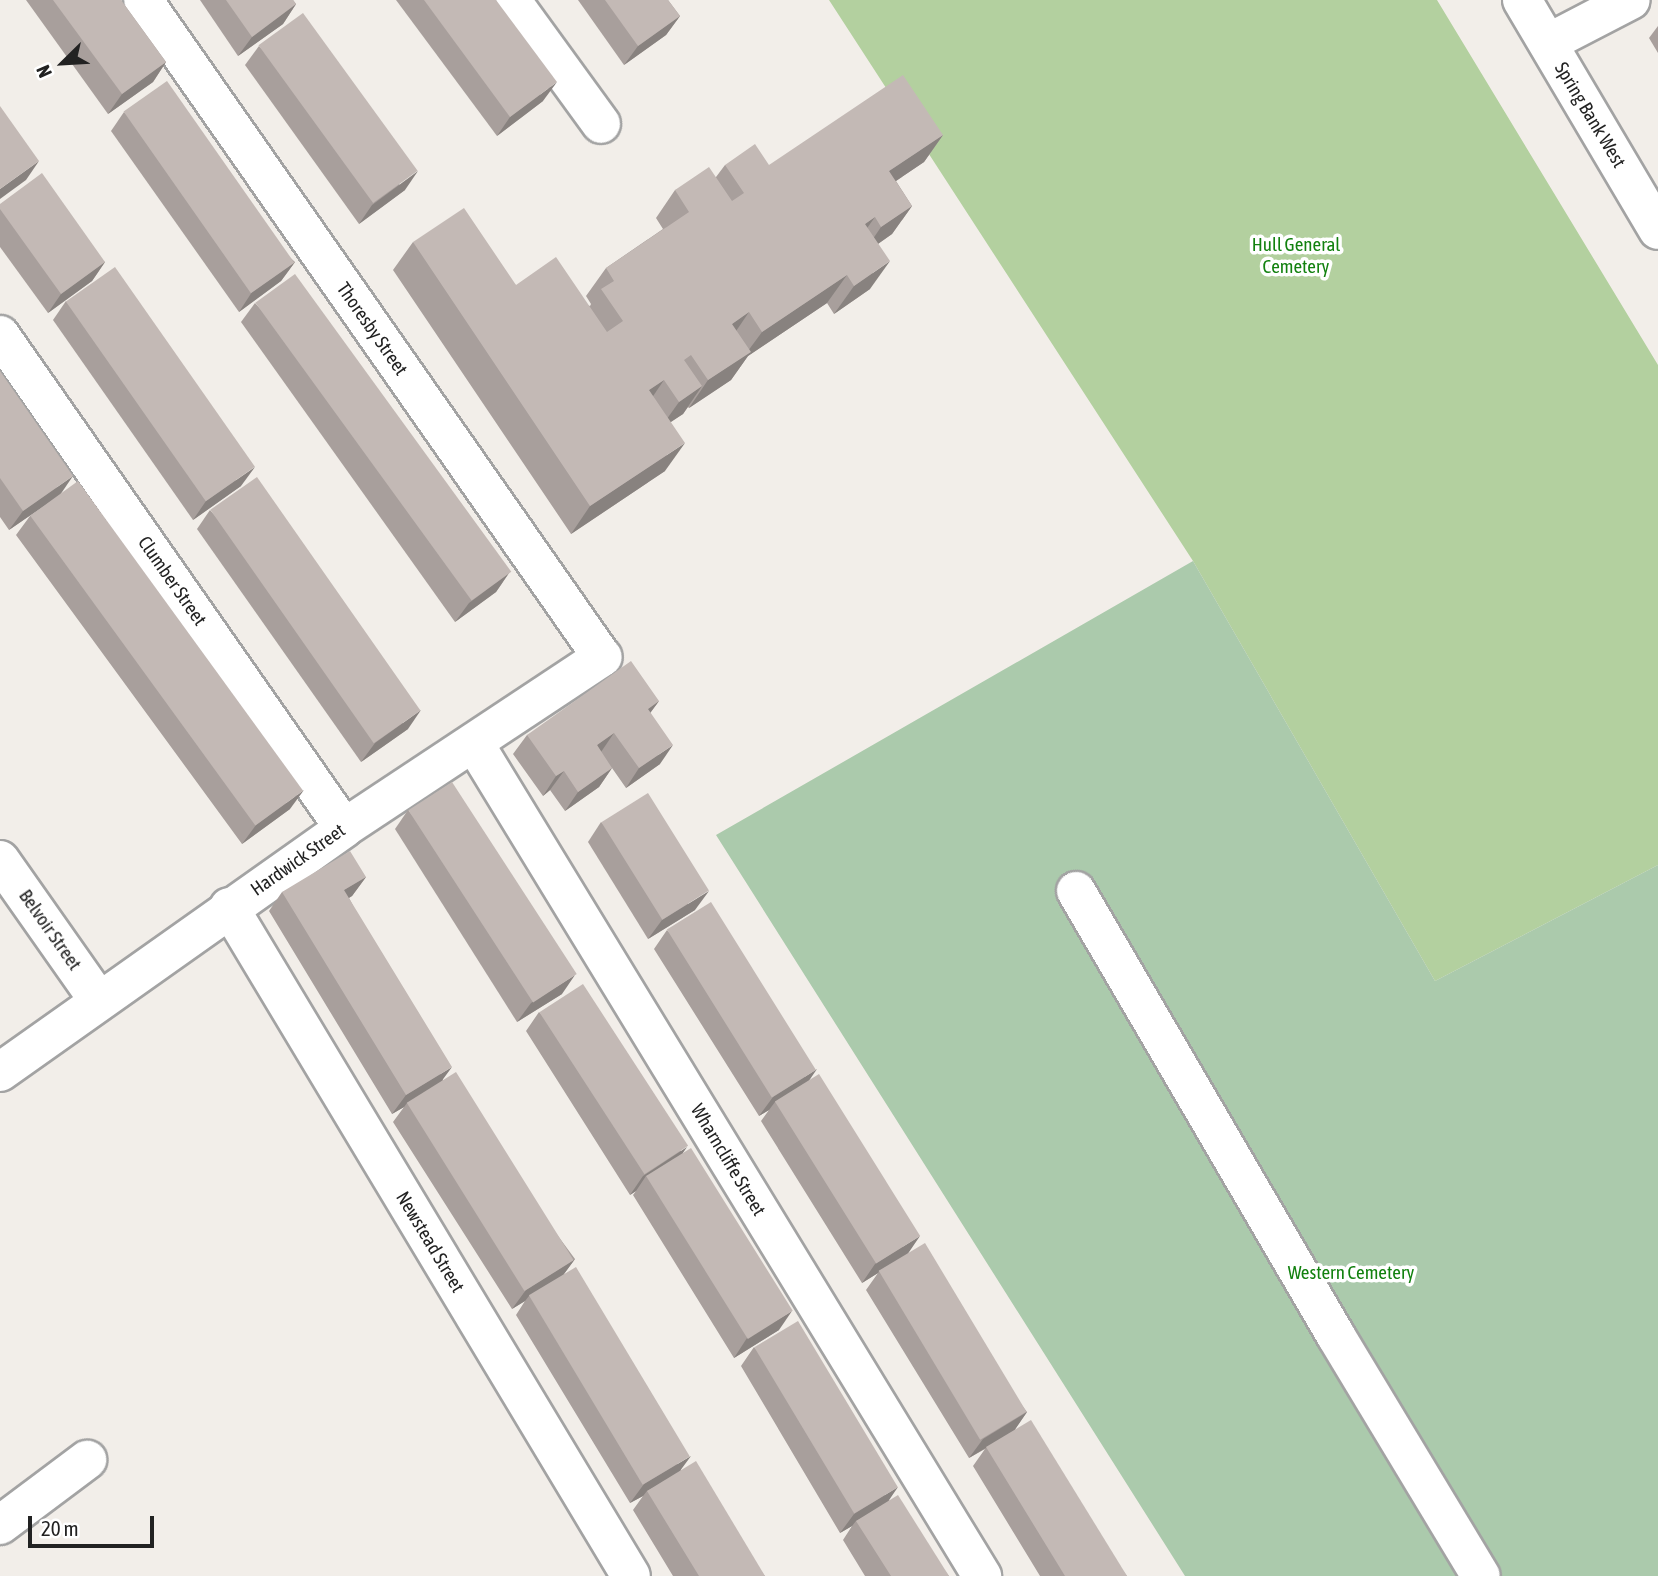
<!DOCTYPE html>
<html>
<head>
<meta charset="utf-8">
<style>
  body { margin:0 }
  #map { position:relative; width:1658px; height:1576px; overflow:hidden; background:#f2eee9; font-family:"Asap Condensed",sans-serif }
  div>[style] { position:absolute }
  .forest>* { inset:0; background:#b3d09f }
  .cemetery>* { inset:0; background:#abcaac }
  .roads { filter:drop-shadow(2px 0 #a3a3a3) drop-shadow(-2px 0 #a3a3a3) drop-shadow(0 2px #a3a3a3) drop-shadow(0 -2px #a3a3a3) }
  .minor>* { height:38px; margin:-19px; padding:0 19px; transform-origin:19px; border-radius:19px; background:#fff }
  .wall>* { inset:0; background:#a89f9c }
  .shaded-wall>* { inset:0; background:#88827f }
  .building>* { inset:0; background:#c3b9b5; transform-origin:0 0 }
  span { translate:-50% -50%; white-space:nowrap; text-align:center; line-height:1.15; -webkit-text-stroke:7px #fff; paint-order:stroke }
  .street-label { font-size:19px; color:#222 }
  .park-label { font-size:19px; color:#12810f }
  .north { position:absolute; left:28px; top:28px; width:70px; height:70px; -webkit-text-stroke:5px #fff; paint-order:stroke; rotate:246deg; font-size:19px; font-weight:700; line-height:28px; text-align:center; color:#222 }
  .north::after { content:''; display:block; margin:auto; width:24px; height:32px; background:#222; clip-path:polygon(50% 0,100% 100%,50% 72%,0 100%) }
  .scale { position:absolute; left:28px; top:1516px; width:126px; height:32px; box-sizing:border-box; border:4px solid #222; border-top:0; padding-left:9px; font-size:21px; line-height:24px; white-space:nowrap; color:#222; -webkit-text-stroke:5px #fff; paint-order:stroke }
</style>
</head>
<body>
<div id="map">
  <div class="forest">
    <i style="clip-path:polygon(829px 0,1437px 0,1658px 365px,1658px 865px,1435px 981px,1193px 561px)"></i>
  </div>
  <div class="cemetery">
    <i style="clip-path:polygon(1193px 561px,1435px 981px,1658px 865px,1658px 1576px,1185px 1576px,716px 835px)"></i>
  </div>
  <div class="roads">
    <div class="minor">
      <i style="left:511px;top:0;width:153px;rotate:54deg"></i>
      <i style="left:1522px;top:0;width:267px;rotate:59.4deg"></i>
      <i style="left:1548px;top:43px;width:93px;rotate:-27.4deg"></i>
      <i style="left:0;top:335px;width:601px;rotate:55.09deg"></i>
      <i style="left:474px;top:743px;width:976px;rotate:58.62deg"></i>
      <i style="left:0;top:860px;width:172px;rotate:54.9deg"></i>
      <i style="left:1076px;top:891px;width:515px;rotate:59.7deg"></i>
      <i style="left:1336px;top:1336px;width:280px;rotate:58.9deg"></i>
      <i style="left:229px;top:907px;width:780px;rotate:59deg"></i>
      <i style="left:0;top:1072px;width:422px;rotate:-35.3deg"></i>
      <i style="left:344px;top:828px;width:310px;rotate:-33.5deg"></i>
      <i style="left:602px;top:657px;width:801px;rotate:-124.94deg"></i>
      <i style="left:0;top:1525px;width:109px;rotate:-36.8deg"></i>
    </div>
  </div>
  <div class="wall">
    <i style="clip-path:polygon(26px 0,121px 0,166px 62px,153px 82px,108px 114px)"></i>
    <i style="clip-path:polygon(200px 0,293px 0,296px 4px,283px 24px,238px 56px)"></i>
    <i style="clip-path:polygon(396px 0,496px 0,543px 101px,497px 136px)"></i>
    <i style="clip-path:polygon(578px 0,668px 0,680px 16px,666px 35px,624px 65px)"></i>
    <i style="clip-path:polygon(1658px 26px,1658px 53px,1649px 38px)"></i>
    <i style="clip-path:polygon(259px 46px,405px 190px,359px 224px,245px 65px)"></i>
    <i style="clip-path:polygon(124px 112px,295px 262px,281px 281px,239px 312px,111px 131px)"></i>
    <i style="clip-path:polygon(943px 135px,924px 162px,896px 181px,912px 206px,892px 234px,878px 244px,870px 289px,834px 314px,827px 303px,748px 356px,731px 380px,689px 408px,688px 407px,683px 414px,670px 422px,665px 471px,571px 534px,393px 270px,413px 242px,516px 285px,590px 306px,591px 304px,586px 296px,606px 268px,663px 229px,656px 218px,675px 190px,716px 177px,725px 165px,769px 165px)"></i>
    <i style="clip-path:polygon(0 204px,105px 262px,92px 281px,48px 313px,0 247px)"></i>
    <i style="clip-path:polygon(66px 301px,241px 486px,193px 520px,53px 320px)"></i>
    <i style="clip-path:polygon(255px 303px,509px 573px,496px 592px,455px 622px,241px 322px)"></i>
    <i style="clip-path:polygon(0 371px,60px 494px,290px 809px,242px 844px,16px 535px,30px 516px,52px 500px,9px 530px,0 517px)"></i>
    <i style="clip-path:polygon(210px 510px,408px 729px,361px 762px,197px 529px)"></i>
    <i style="clip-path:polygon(659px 701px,650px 713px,660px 764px,626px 788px,612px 768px,599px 787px,565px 811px,550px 790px,543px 796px,513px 754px,527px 735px)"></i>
    <i style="clip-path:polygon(408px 810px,562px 994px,517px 1022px,395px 829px)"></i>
    <i style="clip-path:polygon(601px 822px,695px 910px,648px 939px,588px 842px)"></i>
    <i style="clip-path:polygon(366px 877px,352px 896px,349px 898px,443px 1080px,575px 1259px,564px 1274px,681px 1470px,765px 1576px,673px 1576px,633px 1510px,643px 1496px,630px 1503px,516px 1315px,525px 1301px,512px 1309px,393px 1122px,404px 1107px,392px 1114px,269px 911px,282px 892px)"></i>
    <i style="clip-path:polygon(667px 930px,809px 1081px,907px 1254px,1027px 1412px,1015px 1429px,1127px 1576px,1040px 1576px,973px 1466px,985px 1449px,969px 1458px,866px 1290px,878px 1273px,862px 1283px,761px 1121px,769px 1110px,759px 1116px,654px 949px)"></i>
    <i style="clip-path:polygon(539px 1012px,683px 1153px,779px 1330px,734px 1358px,633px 1195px,636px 1191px,630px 1195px,526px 1031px)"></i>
    <i style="clip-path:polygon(754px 1347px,889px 1500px,949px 1576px,865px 1576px,843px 1540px,852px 1526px,840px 1533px,741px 1366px)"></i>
  </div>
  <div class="shaded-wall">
    <i style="clip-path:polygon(296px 4px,283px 24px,238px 56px,252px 37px)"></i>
    <i style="clip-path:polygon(680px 16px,666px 35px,624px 65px,638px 46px)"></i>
    <i style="clip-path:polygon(166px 62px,153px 82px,108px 114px,122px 94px)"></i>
    <i style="clip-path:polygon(557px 82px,543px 101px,497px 136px,510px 117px)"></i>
    <i style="clip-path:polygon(943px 135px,924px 162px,869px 199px,889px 171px)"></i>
    <i style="clip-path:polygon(39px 161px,26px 180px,0 199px,0 189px)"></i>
    <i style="clip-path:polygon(418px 171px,405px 190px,359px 224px,372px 205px)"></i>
    <i style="clip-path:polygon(912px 206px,892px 234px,862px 255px,881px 227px)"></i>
    <i style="clip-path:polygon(875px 217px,855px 245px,865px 224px)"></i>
    <i style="clip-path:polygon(890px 261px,870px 289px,834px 314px,854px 286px)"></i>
    <i style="clip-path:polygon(105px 262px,92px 281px,48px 313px,61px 294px)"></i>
    <i style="clip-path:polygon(295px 262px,281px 281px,239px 312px,252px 292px)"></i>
    <i style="clip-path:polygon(847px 275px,827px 303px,748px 356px,731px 380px,689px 408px,708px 380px,745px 355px,762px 332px)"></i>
    <i style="clip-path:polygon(749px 312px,730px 340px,732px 324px)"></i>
    <i style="clip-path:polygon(664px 380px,645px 408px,649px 390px)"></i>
    <i style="clip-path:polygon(702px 386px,683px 414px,659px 430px,679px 402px)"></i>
    <i style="clip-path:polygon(685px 443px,665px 471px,571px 534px,590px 506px)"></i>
    <i style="clip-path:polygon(255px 467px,241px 486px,193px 520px,206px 501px)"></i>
    <i style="clip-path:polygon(73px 476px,60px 495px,9px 530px,23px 511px)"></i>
    <i style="clip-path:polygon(509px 573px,496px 592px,455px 622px,469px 603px)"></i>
    <i style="clip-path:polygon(659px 701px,645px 720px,648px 709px)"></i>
    <i style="clip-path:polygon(421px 710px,408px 729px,361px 762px,375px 743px)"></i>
    <i style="clip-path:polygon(614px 733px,601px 752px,597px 745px)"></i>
    <i style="clip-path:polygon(673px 745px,660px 764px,626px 788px,639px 768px)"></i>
    <i style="clip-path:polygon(612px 768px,599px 787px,565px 811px,578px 792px)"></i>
    <i style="clip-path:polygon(564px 771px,550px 790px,543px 796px,556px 776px)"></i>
    <i style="clip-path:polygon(304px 790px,290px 809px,242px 844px,256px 825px)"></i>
    <i style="clip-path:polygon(366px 877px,352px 896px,330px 909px,344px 890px)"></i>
    <i style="clip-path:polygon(709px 891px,695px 910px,648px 939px,662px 920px)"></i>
    <i style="clip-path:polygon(575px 975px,562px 994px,517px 1022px,531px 1003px)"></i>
    <i style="clip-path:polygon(452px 1067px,438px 1086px,407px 1103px,404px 1107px,392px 1114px,406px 1095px)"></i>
    <i style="clip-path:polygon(817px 1069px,804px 1088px,775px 1102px,769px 1110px,759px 1116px,773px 1097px)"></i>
    <i style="clip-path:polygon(687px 1147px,674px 1166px,646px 1176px,636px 1191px,630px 1195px,643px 1176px)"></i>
    <i style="clip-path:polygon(920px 1236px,907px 1255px,879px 1271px,878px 1273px,862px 1283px,875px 1264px)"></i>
    <i style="clip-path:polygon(575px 1259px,561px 1278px,529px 1296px,525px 1301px,512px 1309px,526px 1290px)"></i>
    <i style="clip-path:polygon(792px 1311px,779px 1330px,734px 1358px,747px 1338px)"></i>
    <i style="clip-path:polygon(1027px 1412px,1014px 1431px,969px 1458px,983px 1439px)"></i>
    <i style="clip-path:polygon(691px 1456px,677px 1475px,647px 1491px,643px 1496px,630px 1503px,644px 1484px)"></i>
    <i style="clip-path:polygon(898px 1487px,885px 1506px,856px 1521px,852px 1526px,840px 1533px,854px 1514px)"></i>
  </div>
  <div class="building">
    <i style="clip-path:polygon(53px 0,121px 0,166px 62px,122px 94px)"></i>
    <i style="clip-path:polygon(226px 0,293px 0,296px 4px,252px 37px)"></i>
    <i style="clip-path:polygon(424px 0,496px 0,557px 82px,510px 117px)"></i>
    <i style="clip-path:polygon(605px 0,668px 0,680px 16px,638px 46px)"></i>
    <i style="left:303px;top:13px;width:195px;height:55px;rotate:54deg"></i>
    <i style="clip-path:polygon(903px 75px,943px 135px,889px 171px,912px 206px,881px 227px,875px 217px,865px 224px,890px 261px,854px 286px,847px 275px,762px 332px,749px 312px,732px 324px,751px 352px,708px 380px,691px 355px,684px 360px,702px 386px,679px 402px,664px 380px,649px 390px,685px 443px,590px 506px,413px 242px,464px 208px,516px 285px,556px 257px,607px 332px,623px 321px,601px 289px,614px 281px,606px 268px,689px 212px,675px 190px,709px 167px,732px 201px,744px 193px,725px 165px,755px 144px,769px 165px)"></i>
    <i style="left:167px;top:81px;width:222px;height:53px;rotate:55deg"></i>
    <i style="clip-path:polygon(0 106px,39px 161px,0 189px)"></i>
    <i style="clip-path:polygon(42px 173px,105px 262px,61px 294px,0 209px,0 204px)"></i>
    <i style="left:115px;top:267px;width:244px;height:60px;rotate:55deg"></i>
    <i style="left:295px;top:274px;width:368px;height:49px;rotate:54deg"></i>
    <i style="clip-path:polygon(0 371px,73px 476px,23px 511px,0 478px)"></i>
    <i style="left:257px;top:477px;width:285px;height:57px;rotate:55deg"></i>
    <i style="left:78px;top:481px;width:383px;height:59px;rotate:54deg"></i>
    <i style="clip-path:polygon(631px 661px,659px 701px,648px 709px,673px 745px,639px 768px,614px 733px,597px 745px,612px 768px,578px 792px,564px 771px,556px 776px,527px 735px)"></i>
    <i style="left:452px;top:782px;width:229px;height:52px;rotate:57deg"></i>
    <i style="left:648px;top:793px;width:115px;height:55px;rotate:58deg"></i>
    <i style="clip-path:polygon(350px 851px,366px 877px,344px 890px,452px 1067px,406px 1095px,282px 892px)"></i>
    <i style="left:711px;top:902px;width:198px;height:52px;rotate:58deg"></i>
    <i style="left:583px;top:984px;width:193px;height:52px;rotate:57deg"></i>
    <i style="left:456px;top:1072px;width:222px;height:58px;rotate:58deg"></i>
    <i style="left:819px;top:1074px;width:191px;height:52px;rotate:58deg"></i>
    <i style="left:691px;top:1148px;width:192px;height:53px;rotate:58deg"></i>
    <i style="left:925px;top:1243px;width:197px;height:54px;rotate:59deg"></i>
    <i style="left:576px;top:1267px;width:221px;height:55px;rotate:59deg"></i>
    <i style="left:798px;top:1321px;width:194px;height:51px;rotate:59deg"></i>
    <i style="clip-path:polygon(1031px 1420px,1127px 1576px,1065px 1576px,986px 1447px)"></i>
    <i style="clip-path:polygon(696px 1461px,765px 1576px,699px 1576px,647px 1491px)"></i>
    <i style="clip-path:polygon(898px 1495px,949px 1576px,891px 1576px,856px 1521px)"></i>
  </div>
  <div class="street-label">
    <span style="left:1590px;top:115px;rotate:59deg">Spring Bank West</span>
    <span style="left:372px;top:329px;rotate:55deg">Thoresby Street</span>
    <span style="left:172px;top:581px;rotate:55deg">Clumber Street</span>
    <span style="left:298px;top:860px;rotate:-35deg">Hardwick Street</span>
    <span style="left:50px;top:930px;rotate:55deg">Belvoir Street</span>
    <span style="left:728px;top:1160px;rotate:59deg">Wharncliffe Street</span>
    <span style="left:430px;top:1242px;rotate:59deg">Newstead Street</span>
  </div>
  <div class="park-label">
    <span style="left:1296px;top:256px">Hull General<br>Cemetery</span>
    <span style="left:1351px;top:1273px">Western Cemetery</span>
  </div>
  <div class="north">N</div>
  <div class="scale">20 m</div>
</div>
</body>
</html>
